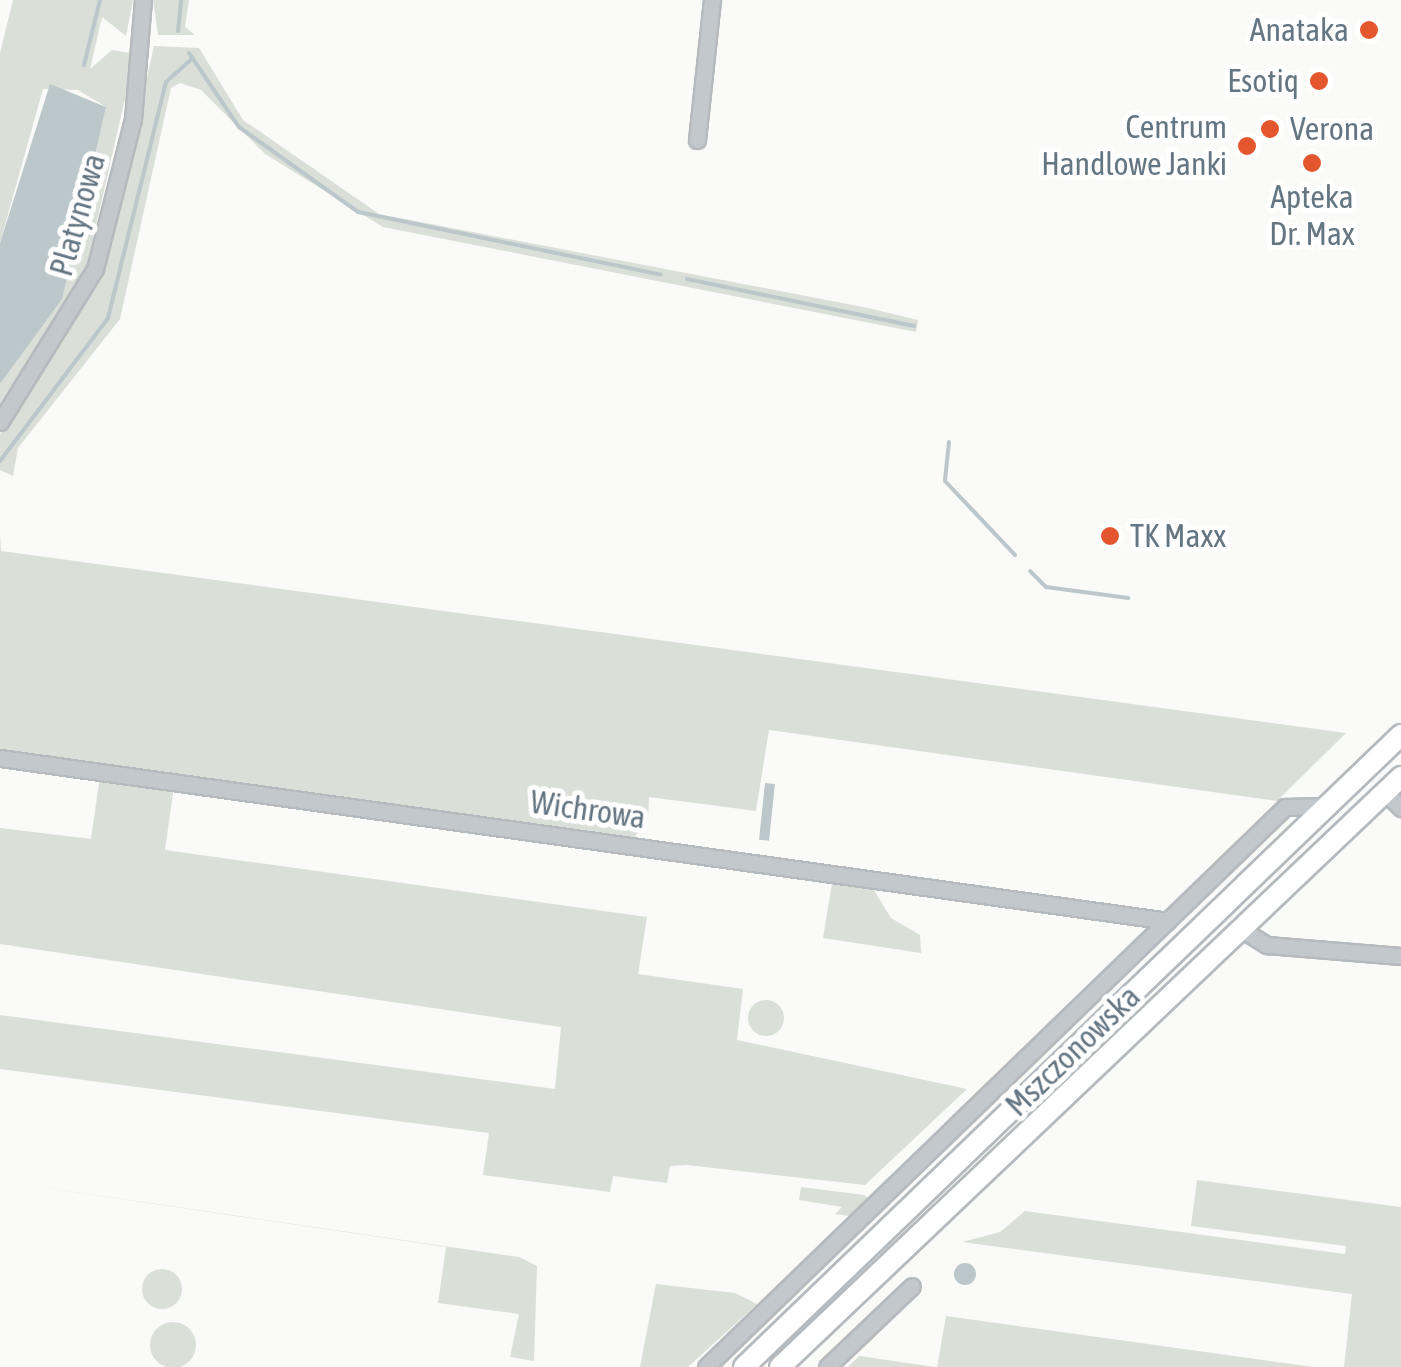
<!DOCTYPE html>
<style>
body{margin:0}
#map{position:relative;width:1401px;height:1367px;overflow:hidden;background:#fafaf8;font-family:"Asap Condensed",sans-serif}
div>[style]{position:absolute}
.green>*{inset:0;background:#dadfd7}
.round{border-radius:50%}
.water>*{inset:0;background:#bbc7cb;transform-origin:0 0}
.stream>*{height:4px;margin:-2px;padding:0 2px;transform-origin:2px;border-radius:2px;background:#bbc7cb}
.roads{filter:drop-shadow(2px 0 #b5babe) drop-shadow(-2px 0 #b5babe) drop-shadow(0 2px #b5babe) drop-shadow(0 -2px #b5babe)}
.minor>*{height:15px;margin:-7.5px;padding:0 7.5px;transform-origin:7.5px;border-radius:7.5px;background:#c3c8cc}
.major>*{height:20px;margin:-10px;padding:0 10px;transform-origin:10px;border-radius:10px;background:#fff}
.dots>*{width:28px;height:28px;translate:-50% -50%;box-sizing:border-box;border:5px solid #fff;border-radius:50%}
span{translate:-50% -50%;white-space:nowrap;text-align:center;line-height:1.15;-webkit-text-stroke:10px #fff;paint-order:stroke}
.poi-label{font-size:32px;color:#657683}
.right{translate:-100% -50%;text-align:right}
.left{translate:0 -50%;text-align:left}
.street-label{font-size:32px;color:#657683}
</style>
<div id="map">
<div class="green">
<i style="clip-path:polygon(13px 0,133px 0,126px 36px,102px 17px,90px 69px,112px 50px,130px 53px,133px 64px,85px 273px,0 403px,0 384px,61px 299px,106px 107px,78px 90px,43px 89px,0 243px,0 53px)"></i>
<i style="clip-path:polygon(153px 0,189px 0,185px 27px,195px 35px,158px 35px)"></i>
<i style="clip-path:polygon(154px 46px,199px 48px,243px 120px,379px 214px,868px 308px,918px 320px,916px 332px,383px 227px,265px 154px,201px 90px,180px 83px,171px 88px,120px 319px,18px 448px,13px 476px,0 470px,0 435px,102px 278px)"></i>
<i style="clip-path:polygon(0 533px,1px 551px,1346px 733px,1277px 801px,769px 730px,756px 811px,649px 797px,648px 820px,632px 840px,0 753px)"></i>
<i style="clip-path:polygon(100px 776px,174px 786px,165px 850px,647px 917px,638px 974px,743px 989px,737px 1040px,967px 1089px,865px 1185px,687px 1165px,670px 1166px,667px 1183px,613px 1176px,610px 1192px,483px 1175px,489px 1133px,0 1069px,0 1015px,555px 1089px,561px 1027px,0 944px,0 828px,91px 839px)"></i>
<i style="clip-path:polygon(833px 877px,869px 882px,891px 918px,920px 935px,921px 953px,823px 938px)"></i>
<i class="round" style="left:748px;top:1000px;width:36px;height:36px"></i>
<i style="clip-path:polygon(1197px 1180px,1401px 1207px,1401px 1367px,1344px 1367px,1352px 1294px,962px 1242px,1000px 1232px,1025px 1211px,1345px 1254px,1346px 1246px,1191px 1226px)"></i>
<i style="clip-path:polygon(0 1181px,519px 1257px,537px 1266px,534px 1361px,510px 1357px,519px 1314px,438px 1303px,446px 1247px)"></i>
<i style="clip-path:polygon(801px 1187px,864px 1195px,868px 1198px,850px 1216px,835px 1214px,842px 1207px,799px 1200px)"></i>
<i class="round" style="left:142px;top:1269px;width:40px;height:40px"></i>
<i style="clip-path:polygon(656px 1284px,735px 1293px,757px 1304px,688px 1367px,640px 1367px)"></i>
<i style="clip-path:polygon(946px 1316px,953px 1317px,1313px 1367px,937px 1367px)"></i>
<i class="round" style="left:150px;top:1322px;width:46px;height:46px"></i>
<i style="clip-path:polygon(859px 1356px,860px 1356px,935px 1367px,848px 1367px)"></i>
</div>
<div class="water">
<i style="clip-path:polygon(50px 84px,106px 107px,62px 299px,0 384px,0 243px)"></i>
<i style="left:765px;top:783px;width:10px;height:57px;rotate:6deg"></i>
<i class="round" style="left:954px;top:1263px;width:22px;height:22px"></i>
</div>
<div class="stream">
<i style="left:178px;top:31px;width:31px;rotate:-84deg"></i>
<i style="left:189px;top:53px;width:89px;rotate:56deg"></i>
<i style="left:239px;top:127px;width:146px;rotate:35.5deg"></i>
<i style="left:358px;top:212px;width:309px;rotate:11.7deg"></i>
<i style="left:84px;top:65px;width:67px;rotate:-76.2deg"></i>
<i style="left:687px;top:279px;width:232px;rotate:11.7deg"></i>
<i style="left:949px;top:442px;width:39px;rotate:96deg"></i>
<i style="left:945px;top:481px;width:102px;rotate:46.6deg"></i>
<i style="left:0;top:461px;width:179px;rotate:-52.9deg"></i>
<i style="left:108px;top:318px;width:243px;rotate:-76.2deg"></i>
<i style="left:166px;top:82px;width:36px;rotate:-42deg"></i>
<i style="left:1030px;top:571px;width:23px;rotate:45deg"></i>
<i style="left:1046px;top:587px;width:83px;rotate:7.6deg"></i>
</div>
<div class="roads">
<div class="minor">
<i style="left:697px;top:140px;width:141px;rotate:-83.9deg"></i>
<i style="left:0;top:422px;width:180px;rotate:-58.2deg"></i>
<i style="left:95px;top:269px;width:155px;rotate:-75.8deg"></i>
<i style="left:133px;top:119px;width:119px;rotate:-85.2deg"></i>
<i style="left:0;top:758px;width:1179px;rotate:7.94deg"></i>
<i style="left:1385px;top:792px;width:23px;rotate:45deg"></i>
<i style="left:1241px;top:929px;width:31px;rotate:32deg"></i>
<i style="left:1267px;top:945px;width:134px;rotate:4.7deg"></i>
<i style="left:706px;top:1367px;width:806px;rotate:-44.04deg"></i>
<i style="left:1285px;top:807px;width:42px;rotate:-1.4deg"></i>
<i style="left:827px;top:1367px;width:117px;rotate:-43.6deg"></i>
</div>
<div class="major">
<i style="left:744px;top:1367px;width:912px;rotate:-43.89deg"></i>
<i style="left:780px;top:1367px;width:857px;rotate:-43.53deg"></i>
</div>
</div>
<div class="dots">
<i style="left:1369px;top:30px;background:#e4572e"></i>
<i style="left:1319px;top:81px;background:#e4572e"></i>
<i style="left:1270px;top:129px;background:#e4572e"></i>
<i style="left:1247px;top:146px;background:#e4572e"></i>
<i style="left:1312px;top:163px;background:#e4572e"></i>
<i style="left:1110px;top:536px;background:#e4572e"></i>
</div>
<div class="poi-label">
<span class="right" style="left:1349px;top:30px">Anataka</span>
<span class="right" style="left:1299px;top:81px">Esotiq</span>
<span class="right" style="left:1227px;top:146px">Centrum<br>Handlowe Janki</span>
<span class="left" style="left:1290px;top:129px">Verona</span>
<span style="left:1312px;top:216px">Apteka<br>Dr. Max</span>
<span class="left" style="left:1130px;top:536px">TK Maxx</span>
</div>
<div class="street-label">
<span style="left:78px;top:215px;rotate:-74deg">Platynowa</span>
<span style="left:588px;top:810px;rotate:8deg">Wichrowa</span>
<span style="left:1073px;top:1051px;rotate:-44deg">Mszczonowska</span>
</div>
</div>
